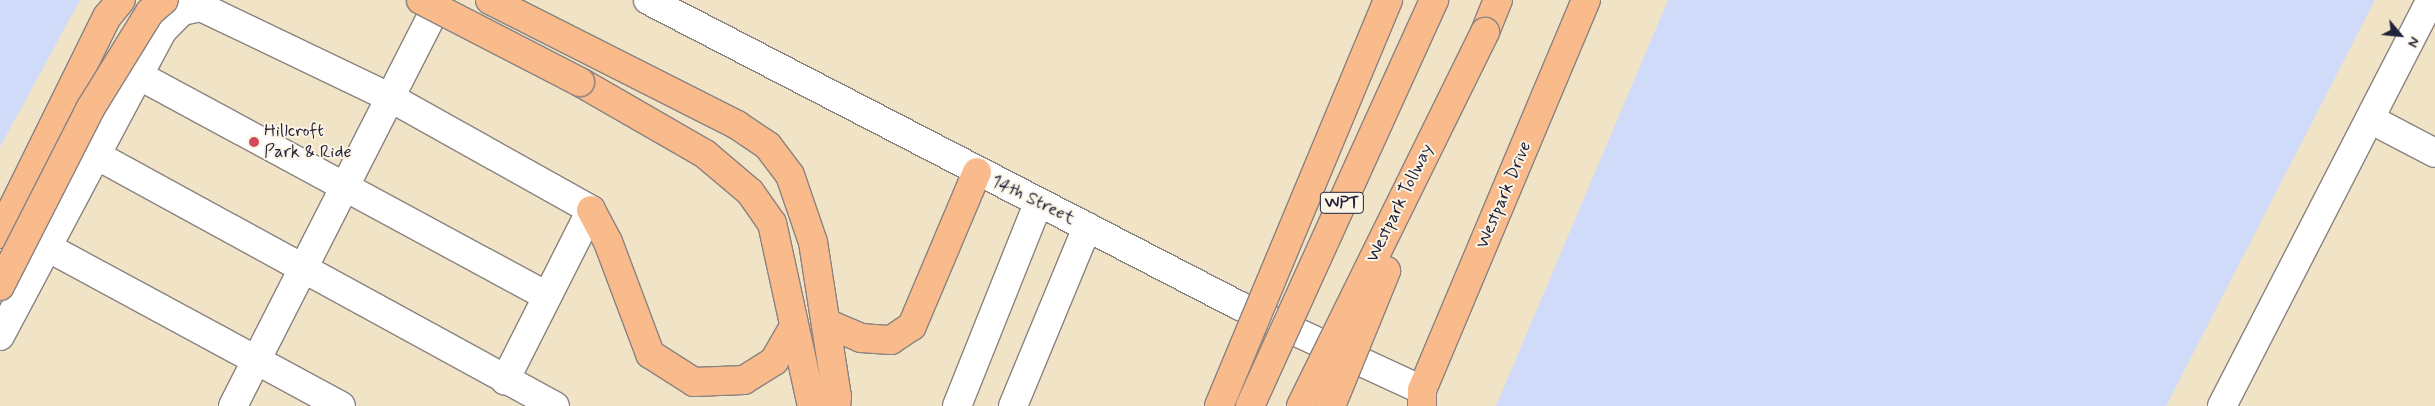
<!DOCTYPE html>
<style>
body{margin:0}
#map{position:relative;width:2435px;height:406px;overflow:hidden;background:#f1e3c5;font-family:Mynerve,sans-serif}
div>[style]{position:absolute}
.built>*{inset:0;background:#d0daf9}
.roads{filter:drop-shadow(1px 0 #8a8280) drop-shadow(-1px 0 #8a8280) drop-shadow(0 1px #8a8280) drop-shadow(0 -1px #8a8280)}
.minor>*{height:28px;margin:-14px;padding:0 14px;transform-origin:14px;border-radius:14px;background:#fff}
.major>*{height:28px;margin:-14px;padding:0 14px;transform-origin:14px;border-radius:14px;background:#fabb8c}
.highway>*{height:28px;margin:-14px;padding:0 14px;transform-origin:14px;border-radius:14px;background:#fabb8c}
.bridges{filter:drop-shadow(1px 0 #8a8280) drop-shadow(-1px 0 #8a8280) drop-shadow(0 1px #8a8280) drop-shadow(0 -1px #8a8280)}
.highway-bridge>*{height:28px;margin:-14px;padding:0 14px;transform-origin:14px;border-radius:14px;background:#fabb8c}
.dots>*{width:14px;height:14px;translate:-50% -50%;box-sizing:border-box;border:2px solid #fcf5e5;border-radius:50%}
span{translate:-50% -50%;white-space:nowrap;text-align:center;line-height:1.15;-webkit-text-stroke:4px #fcf5e5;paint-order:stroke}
.shield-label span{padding:1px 4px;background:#fcf5e5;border:1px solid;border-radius:4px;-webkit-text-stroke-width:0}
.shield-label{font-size:16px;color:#22223b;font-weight:700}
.poi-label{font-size:18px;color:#22223b}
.left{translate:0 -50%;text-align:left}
.street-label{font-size:18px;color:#22223b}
.north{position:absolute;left:2375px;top:10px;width:50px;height:50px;-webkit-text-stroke:4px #fcf5e5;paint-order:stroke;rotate:118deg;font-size:14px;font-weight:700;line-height:20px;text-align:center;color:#22223b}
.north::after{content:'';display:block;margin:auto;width:18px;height:22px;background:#22223b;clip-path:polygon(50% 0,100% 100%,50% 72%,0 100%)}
</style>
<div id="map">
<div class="built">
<i style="clip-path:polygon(0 0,80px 0,0 147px)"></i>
<i style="clip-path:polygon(1668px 0,2375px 0,2166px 406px,1496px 406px)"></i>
</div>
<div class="roads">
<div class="minor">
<i style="left:648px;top:0;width:664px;rotate:27.34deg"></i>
<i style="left:1238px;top:305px;width:203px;rotate:24.8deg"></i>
<i style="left:138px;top:75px;width:464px;rotate:28.4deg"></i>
<i style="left:2370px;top:119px;width:73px;rotate:27.6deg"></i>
<i style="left:96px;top:155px;width:523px;rotate:28.67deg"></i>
<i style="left:47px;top:247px;width:334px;rotate:28.4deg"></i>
<i style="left:0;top:336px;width:345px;rotate:-62deg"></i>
<i style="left:162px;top:31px;width:28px;rotate:-45deg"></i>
<i style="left:182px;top:11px;width:19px;rotate:-12deg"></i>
<i style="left:201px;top:7px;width:211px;rotate:25.6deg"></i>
<i style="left:391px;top:98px;width:229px;rotate:29.2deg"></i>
<i style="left:591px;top:210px;width:191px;rotate:116.8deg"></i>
<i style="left:233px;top:406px;width:456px;rotate:-63deg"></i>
<i style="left:957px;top:406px;width:219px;rotate:-68.2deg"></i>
<i style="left:1013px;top:406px;width:194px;rotate:-67.5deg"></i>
<i style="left:2222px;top:406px;width:457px;rotate:-62.8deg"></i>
</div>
<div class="major">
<i style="left:1422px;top:406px;width:16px;rotate:-90deg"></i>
<i style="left:1422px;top:390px;width:423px;rotate:-67.2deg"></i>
</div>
<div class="highway">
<i style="left:490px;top:0;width:277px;rotate:26.8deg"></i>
<i style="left:737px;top:125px;width:37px;rotate:34deg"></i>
<i style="left:768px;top:146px;width:36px;rotate:53deg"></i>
<i style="left:790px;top:175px;width:71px;rotate:71.1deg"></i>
<i style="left:813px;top:242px;width:157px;rotate:81.2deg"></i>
<i style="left:837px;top:397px;width:9px;rotate:96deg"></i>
<i style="left:1485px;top:32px;width:35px;rotate:-68deg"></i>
<i style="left:580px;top:82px;width:144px;rotate:29.9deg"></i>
<i style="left:705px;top:154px;width:59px;rotate:40.2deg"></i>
<i style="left:750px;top:192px;width:38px;rotate:55deg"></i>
<i style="left:772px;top:223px;width:187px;rotate:77.7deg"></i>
<i style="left:591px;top:210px;width:36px;rotate:62deg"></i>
<i style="left:608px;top:242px;width:120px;rotate:69.4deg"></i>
<i style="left:650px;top:354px;width:52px;rotate:32.5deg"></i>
<i style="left:694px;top:382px;width:50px;rotate:-2.3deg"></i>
<i style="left:744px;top:380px;width:36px;rotate:-32deg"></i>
<i style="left:774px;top:361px;width:39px;rotate:-60deg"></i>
<i style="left:0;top:234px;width:242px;rotate:-63.8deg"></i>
<i style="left:107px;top:17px;width:22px;rotate:-51deg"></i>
<i style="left:826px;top:323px;width:38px;rotate:23deg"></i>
<i style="left:861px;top:338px;width:30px;rotate:4deg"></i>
<i style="left:891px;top:340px;width:25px;rotate:-34deg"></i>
<i style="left:912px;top:326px;width:167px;rotate:-67.1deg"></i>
</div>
</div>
<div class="bridges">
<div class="highway-bridge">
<i style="left:421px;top:0;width:179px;rotate:27.3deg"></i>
<i style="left:0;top:286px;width:199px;rotate:-63deg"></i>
<i style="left:90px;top:109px;width:114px;rotate:-58.3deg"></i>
<i style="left:150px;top:12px;width:18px;rotate:-41deg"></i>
<i style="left:1219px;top:406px;width:440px;rotate:-67.4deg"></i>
<i style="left:1250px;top:406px;width:446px;rotate:-65.6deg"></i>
<i style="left:1301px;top:406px;width:417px;rotate:-63.8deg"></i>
<i style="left:1331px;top:406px;width:146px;rotate:-67.8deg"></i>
</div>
</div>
<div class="dots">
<i style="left:254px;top:142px;background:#d1495b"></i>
</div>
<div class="shield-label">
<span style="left:1342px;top:203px">WPT</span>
</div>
<div class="poi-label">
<span class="left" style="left:264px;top:142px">Hillcroft<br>Park &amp; Ride</span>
</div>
<div class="street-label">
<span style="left:1504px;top:195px;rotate:-67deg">Westpark Drive</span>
<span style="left:1033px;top:200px;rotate:26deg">14th Street</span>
<span style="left:1400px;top:203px;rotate:-64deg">Westpark Tollway</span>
</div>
<div class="north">N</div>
</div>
